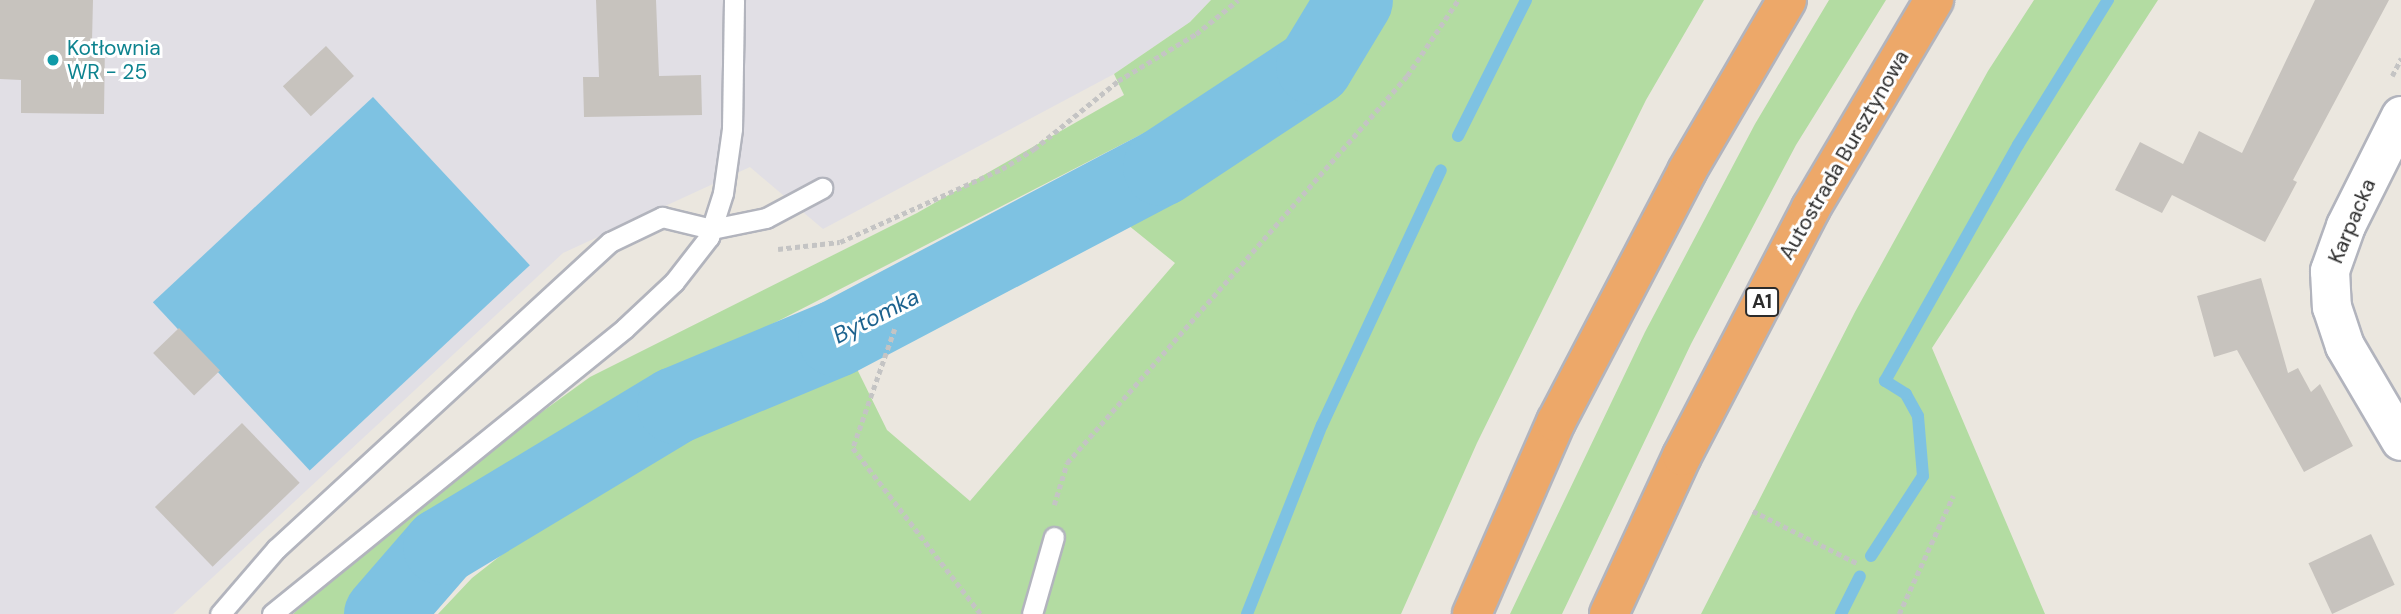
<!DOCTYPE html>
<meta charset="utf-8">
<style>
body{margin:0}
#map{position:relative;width:2401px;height:614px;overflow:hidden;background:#ebe7df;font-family:"DM Sans",sans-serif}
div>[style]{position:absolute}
.industrial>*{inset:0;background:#e1dfe5}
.green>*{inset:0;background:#b3dca2}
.water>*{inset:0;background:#7ec2e2;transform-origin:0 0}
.stream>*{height:12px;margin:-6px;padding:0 6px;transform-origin:6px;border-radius:6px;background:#7ec2e2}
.river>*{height:77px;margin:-38.5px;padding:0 38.5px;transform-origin:38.5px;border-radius:38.5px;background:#7ec2e2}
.building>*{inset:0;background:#c7c3be;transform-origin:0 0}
.path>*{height:4.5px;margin-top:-2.25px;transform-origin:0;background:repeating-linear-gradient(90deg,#c4c4c4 0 5px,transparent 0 8.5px)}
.roads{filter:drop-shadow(2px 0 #b2b4bd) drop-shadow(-2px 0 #b2b4bd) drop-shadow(0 2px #b2b4bd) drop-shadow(0 -2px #b2b4bd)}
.service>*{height:19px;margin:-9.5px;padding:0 9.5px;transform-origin:9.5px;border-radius:9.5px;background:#fff}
.minor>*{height:38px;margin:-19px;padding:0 19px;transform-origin:19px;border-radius:19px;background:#fff}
.motorway>*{height:38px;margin:-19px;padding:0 19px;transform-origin:19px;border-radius:19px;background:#eda869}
.dots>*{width:19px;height:19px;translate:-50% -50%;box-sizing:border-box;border:4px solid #fff;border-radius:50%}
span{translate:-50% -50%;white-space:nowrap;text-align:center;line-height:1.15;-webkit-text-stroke:6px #fff;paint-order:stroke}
.shield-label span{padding:2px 5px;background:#fff;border:2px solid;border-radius:5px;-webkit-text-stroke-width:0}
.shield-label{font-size:19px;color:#2b2b2b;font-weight:700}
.culture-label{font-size:21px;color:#0d838f}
.left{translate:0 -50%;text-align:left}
.street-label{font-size:21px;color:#2b2b2b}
.water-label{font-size:23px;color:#1c628e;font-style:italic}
</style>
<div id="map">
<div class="industrial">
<i style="clip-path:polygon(0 0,1211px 0,1190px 22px,1114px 74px,823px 229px,750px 167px,563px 253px,173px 614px,0 614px)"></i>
</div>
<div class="green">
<i style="clip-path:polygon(1211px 0,1704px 0,1646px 100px,1477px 443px,1401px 614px,438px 614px,472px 578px,592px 484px,790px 392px,940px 298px,953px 309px,857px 369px,887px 430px,970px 501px,1175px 263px,1112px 212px,1179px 186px,1161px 167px,1144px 133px,638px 393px,432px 529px,356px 614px,293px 614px,426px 496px,590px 377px,917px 213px,1124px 95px,1114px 74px,1190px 22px)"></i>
<i style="clip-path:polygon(1829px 0,1886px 0,1796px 145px,1691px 344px,1562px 614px,1510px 614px,1645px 332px,1755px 124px)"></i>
<i style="clip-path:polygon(2034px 0,2158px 0,1932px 348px,2045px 614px,1701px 614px,1855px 312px,1988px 71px)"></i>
</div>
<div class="water">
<i style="left:373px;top:97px;width:230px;height:301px;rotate:47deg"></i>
</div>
<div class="stream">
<i style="left:1458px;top:136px;width:152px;rotate:-63.4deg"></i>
<i style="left:1871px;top:556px;width:95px;rotate:-57deg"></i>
<i style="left:1923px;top:476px;width:60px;rotate:-94.8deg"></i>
<i style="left:1918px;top:416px;width:25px;rotate:-119deg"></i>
<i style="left:1906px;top:394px;width:25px;rotate:-148deg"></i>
<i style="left:1885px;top:381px;width:271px;rotate:-60.6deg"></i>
<i style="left:2018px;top:145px;width:171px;rotate:-58.2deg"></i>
<i style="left:1247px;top:614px;width:203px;rotate:-68.4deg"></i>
<i style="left:1322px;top:425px;width:281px;rotate:-65deg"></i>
<i style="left:1841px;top:614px;width:42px;rotate:-63.4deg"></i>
</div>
<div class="river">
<i style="left:382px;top:614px;width:90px;rotate:-49.1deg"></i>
<i style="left:441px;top:546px;width:273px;rotate:-31.1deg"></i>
<i style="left:675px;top:405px;width:174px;rotate:-22.6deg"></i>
<i style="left:836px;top:338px;width:367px;rotate:-27.8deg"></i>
<i style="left:1161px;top:167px;width:183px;rotate:-33.4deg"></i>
<i style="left:1314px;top:66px;width:77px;rotate:-58.8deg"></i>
</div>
<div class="building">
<i style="clip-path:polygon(0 0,93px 0,92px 41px,105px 42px,104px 114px,21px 113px,21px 80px,0 79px)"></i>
<i style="clip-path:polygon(596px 0,656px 0,659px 76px,701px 75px,702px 115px,584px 117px,583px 77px,599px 77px)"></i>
<i style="clip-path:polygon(2315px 0,2389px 0,2293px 180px,2297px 182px,2265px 242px,2172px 195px,2162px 213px,2115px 190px,2140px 142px,2183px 164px,2199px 131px,2242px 153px)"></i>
<i style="left:326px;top:46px;width:41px;height:59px;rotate:47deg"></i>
<i style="clip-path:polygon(2261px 278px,2288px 373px,2298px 368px,2311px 392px,2320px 384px,2353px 446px,2304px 472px,2237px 350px,2214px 357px,2197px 296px)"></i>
<i style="left:179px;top:328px;width:59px;height:36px;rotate:46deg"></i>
<i style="left:242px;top:423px;width:83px;height:121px;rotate:46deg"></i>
<i style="left:2371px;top:534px;width:56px;height:69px;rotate:65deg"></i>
</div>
<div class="path">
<i style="left:2392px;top:76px;width:20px;rotate:-63deg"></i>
<i style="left:778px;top:249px;width:62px;rotate:-6.4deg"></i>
<i style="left:840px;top:242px;width:178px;rotate:-24.3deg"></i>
<i style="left:1002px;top:169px;width:38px;rotate:-32deg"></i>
<i style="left:1034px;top:149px;width:108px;rotate:-39deg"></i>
<i style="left:1118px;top:81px;width:91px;rotate:-31.1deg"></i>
<i style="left:1196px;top:34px;width:54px;rotate:-39deg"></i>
<i style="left:895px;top:329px;width:126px;rotate:109.4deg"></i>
<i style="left:853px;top:448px;width:210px;rotate:52.4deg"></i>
<i style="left:1054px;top:505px;width:44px;rotate:-72.8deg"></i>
<i style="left:1067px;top:463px;width:515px;rotate:-48.7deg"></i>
<i style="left:1407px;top:76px;width:92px;rotate:-56.1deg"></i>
<i style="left:1753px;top:511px;width:116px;rotate:26.6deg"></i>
<i style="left:1899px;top:614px;width:130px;rotate:-65.4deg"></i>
</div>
<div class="roads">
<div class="service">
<i style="left:220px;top:614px;width:86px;rotate:-49.3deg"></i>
<i style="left:276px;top:549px;width:454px;rotate:-42.6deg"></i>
<i style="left:610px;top:242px;width:58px;rotate:-25.7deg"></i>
<i style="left:662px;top:217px;width:51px;rotate:13.5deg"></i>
<i style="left:712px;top:229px;width:55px;rotate:-11.5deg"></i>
<i style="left:766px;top:218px;width:64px;rotate:-28.2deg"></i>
<i style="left:272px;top:614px;width:454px;rotate:-39deg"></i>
<i style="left:625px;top:328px;width:67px;rotate:-43.2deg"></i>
<i style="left:674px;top:282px;width:57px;rotate:-52.1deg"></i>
<i style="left:709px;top:237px;width:46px;rotate:-72.3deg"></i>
<i style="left:723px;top:193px;width:65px;rotate:-82deg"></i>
<i style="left:732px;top:129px;width:129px;rotate:-89.1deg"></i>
<i style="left:1032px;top:614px;width:80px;rotate:-74.1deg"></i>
</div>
<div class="minor">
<i style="left:2401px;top:116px;width:123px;rotate:116.6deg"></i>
<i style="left:2346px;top:226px;width:48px;rotate:109.6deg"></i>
<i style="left:2330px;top:271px;width:36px;rotate:87deg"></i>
<i style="left:2332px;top:307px;width:41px;rotate:71.6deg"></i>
<i style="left:2345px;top:346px;width:110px;rotate:59.5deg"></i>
</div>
<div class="motorway">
<i style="left:1472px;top:614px;width:210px;rotate:-66.4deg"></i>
<i style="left:1556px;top:422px;width:283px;rotate:-62.4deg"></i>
<i style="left:1687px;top:171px;width:198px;rotate:-59.7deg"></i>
<i style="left:1609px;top:614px;width:174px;rotate:-65.2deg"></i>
<i style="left:1682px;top:456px;width:280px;rotate:-62.5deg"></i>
<i style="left:1811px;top:208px;width:242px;rotate:-59.4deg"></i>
</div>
</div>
<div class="dots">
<i style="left:53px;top:60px;background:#0f9aa8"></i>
</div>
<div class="shield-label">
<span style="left:1762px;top:302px">A1</span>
</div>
<div class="culture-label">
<span class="left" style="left:67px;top:60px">Kotłownia<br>WR - 25</span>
</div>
<div class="street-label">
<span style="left:1844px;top:155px;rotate:-60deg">Autostrada Bursztynowa</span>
<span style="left:2352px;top:221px;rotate:-67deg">Karpacka</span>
</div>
<div class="water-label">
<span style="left:876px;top:316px;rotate:-27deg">Bytomka</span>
</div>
</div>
